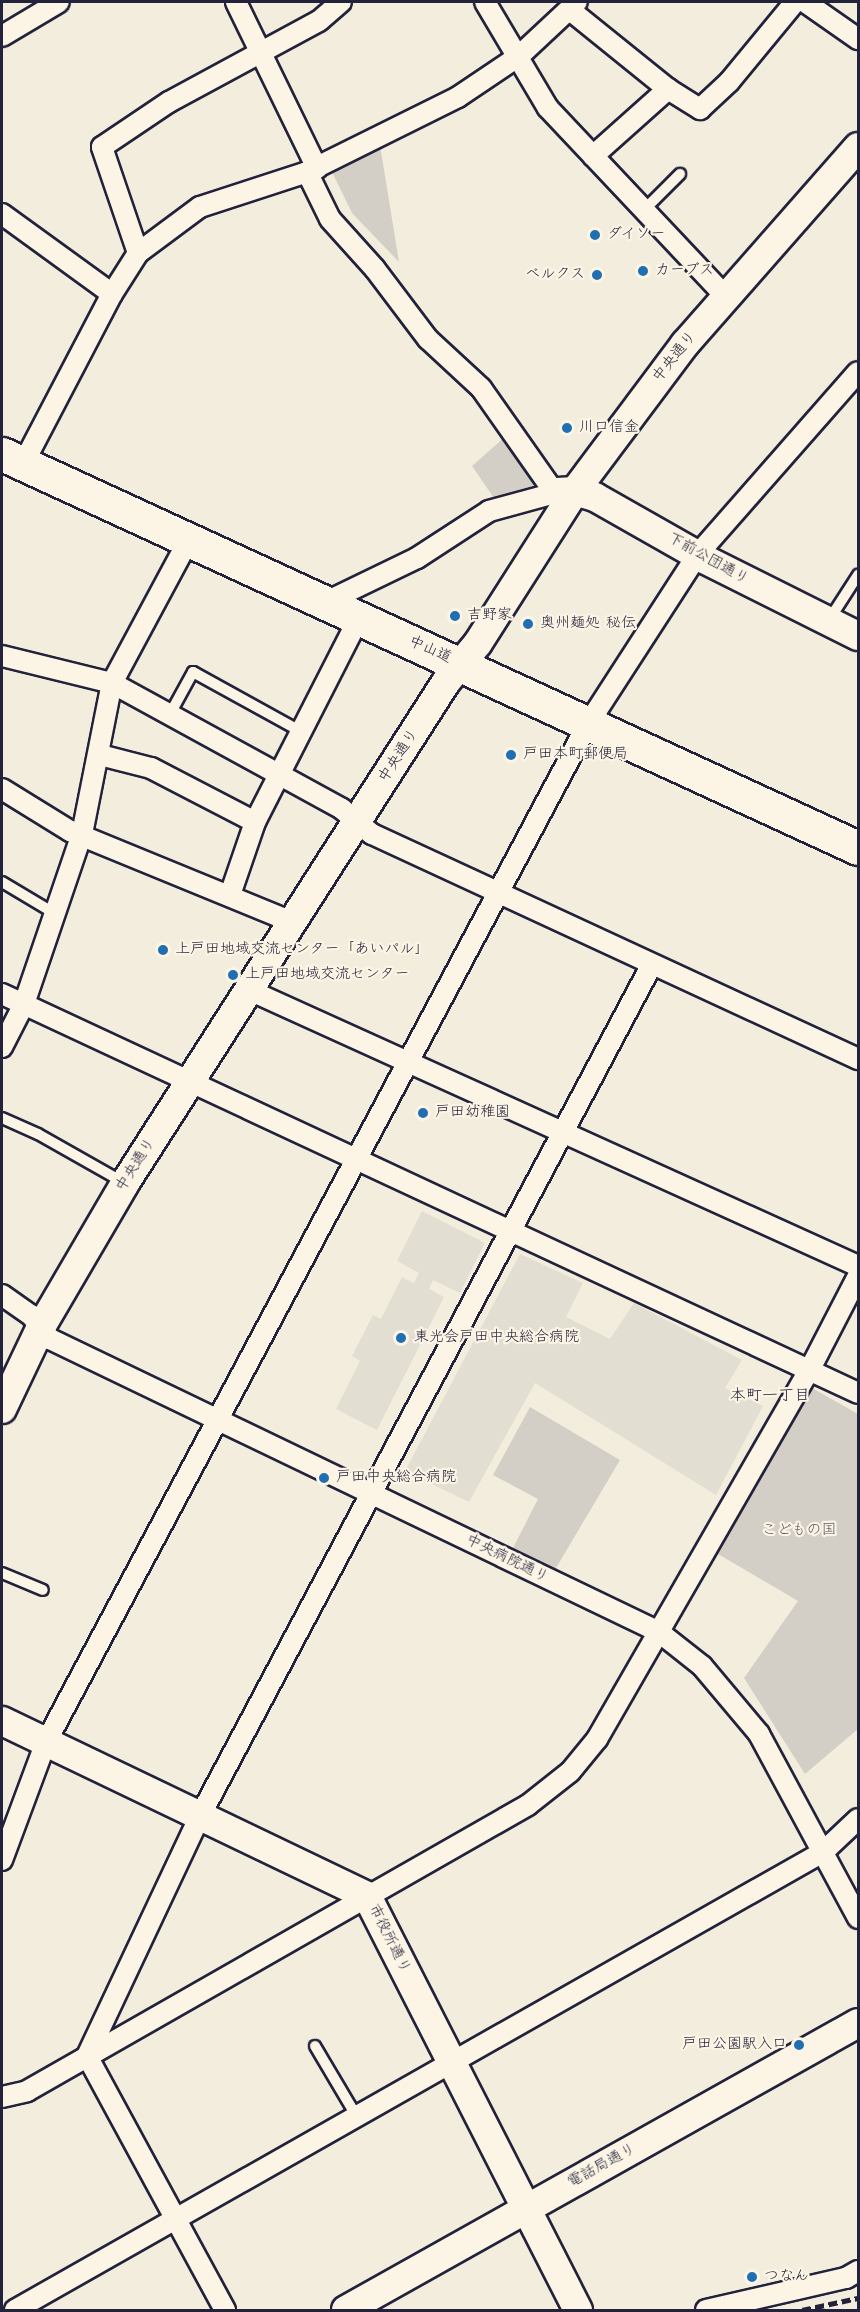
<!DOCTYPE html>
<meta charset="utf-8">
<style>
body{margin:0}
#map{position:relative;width:860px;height:2312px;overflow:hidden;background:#f3edde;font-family:Kalam,"Klee One",sans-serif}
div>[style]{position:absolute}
.built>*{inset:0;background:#e3ded2}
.green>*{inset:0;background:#d4cfc6}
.roads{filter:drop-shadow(2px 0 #22223b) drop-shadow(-2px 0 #22223b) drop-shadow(0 2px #22223b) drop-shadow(0 -2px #22223b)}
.lane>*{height:10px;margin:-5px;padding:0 5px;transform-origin:5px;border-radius:5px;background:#fcf5e5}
.street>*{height:20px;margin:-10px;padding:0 10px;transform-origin:10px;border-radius:10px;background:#fcf5e5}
.secondary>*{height:28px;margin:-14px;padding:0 14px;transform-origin:14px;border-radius:14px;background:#fcf5e5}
.highway>*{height:33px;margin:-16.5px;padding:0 16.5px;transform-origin:16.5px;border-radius:16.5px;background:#fcf5e5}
.rail>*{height:4.5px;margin-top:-2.25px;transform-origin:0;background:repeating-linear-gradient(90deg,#22223b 0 9px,transparent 0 13.5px)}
.dots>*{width:16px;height:16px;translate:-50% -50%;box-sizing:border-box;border:3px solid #fcf5e5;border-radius:50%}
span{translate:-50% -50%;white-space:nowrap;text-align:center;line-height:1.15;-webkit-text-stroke:4.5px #fcf5e5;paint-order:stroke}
.poi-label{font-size:15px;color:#22223b}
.left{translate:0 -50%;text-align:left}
.right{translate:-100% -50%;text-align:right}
.street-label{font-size:15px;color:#22223b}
.park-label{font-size:15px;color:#575665}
.neighbourhood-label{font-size:16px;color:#22223b}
.frame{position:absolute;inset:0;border:3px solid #22223b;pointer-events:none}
</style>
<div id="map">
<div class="built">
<i style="clip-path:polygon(422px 1211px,485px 1243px,460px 1293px,433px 1280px,429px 1289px,444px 1297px,377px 1430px,336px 1409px,360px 1361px,352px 1356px,373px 1315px,381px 1319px,402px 1277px,414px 1283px,419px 1273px,397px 1261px)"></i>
<i style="clip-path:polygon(520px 1254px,583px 1283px,566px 1317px,610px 1339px,634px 1303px,742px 1360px,725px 1388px,763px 1406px,716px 1495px,535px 1383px,469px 1502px,405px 1471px)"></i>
</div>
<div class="green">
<i style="clip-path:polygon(380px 145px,399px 262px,352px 213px,331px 170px)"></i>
<i style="clip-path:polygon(507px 435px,538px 476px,531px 489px,494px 498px,472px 466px)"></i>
<i style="clip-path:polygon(812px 1388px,858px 1414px,858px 1729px,805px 1774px,744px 1678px,798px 1601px,718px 1554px)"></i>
<i style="clip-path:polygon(530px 1407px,620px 1460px,556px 1568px,513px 1548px,538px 1499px,493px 1475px)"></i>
</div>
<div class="roads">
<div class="lane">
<i style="left:644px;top:210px;width:51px;rotate:-45deg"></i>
<i style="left:829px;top:620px;width:54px;rotate:-57.2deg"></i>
<i style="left:170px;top:714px;width:48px;rotate:-61.3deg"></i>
<i style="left:193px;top:672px;width:122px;rotate:28.9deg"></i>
<i style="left:2px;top:882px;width:61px;rotate:30.8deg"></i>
<i style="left:2px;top:1118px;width:39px;rotate:24deg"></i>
<i style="left:38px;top:1134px;width:98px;rotate:29.5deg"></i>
<i style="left:2px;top:1573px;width:44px;rotate:22.5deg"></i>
<i style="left:315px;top:2046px;width:82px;rotate:59.4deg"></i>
</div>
<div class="street">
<i style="left:236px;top:2px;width:185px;rotate:64deg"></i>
<i style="left:485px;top:2px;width:123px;rotate:59.3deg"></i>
<i style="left:548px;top:108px;width:258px;rotate:46.7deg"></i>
<i style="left:805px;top:2px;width:65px;rotate:34.9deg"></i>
<i style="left:570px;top:10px;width:126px;rotate:38.9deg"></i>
<i style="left:668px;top:89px;width:38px;rotate:32deg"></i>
<i style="left:700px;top:109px;width:40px;rotate:-43deg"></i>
<i style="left:729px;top:82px;width:104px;rotate:-50.5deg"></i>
<i style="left:2px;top:36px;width:66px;rotate:-30.8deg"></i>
<i style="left:593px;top:156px;width:101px;rotate:-41.8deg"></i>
<i style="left:307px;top:172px;width:52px;rotate:63.9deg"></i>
<i style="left:330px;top:219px;width:67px;rotate:48deg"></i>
<i style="left:375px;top:269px;width:88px;rotate:52.9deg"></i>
<i style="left:428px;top:339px;width:72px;rotate:42.8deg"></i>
<i style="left:481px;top:388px;width:139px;rotate:54.9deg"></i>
<i style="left:2px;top:214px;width:136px;rotate:36deg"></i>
<i style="left:138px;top:253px;width:112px;rotate:-108.8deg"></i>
<i style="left:102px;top:147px;width:81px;rotate:-33.9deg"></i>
<i style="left:169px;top:102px;width:170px;rotate:-28.4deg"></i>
<i style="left:319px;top:21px;width:29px;rotate:-41deg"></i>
<i style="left:23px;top:464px;width:192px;rotate:-62.4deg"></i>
<i style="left:112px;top:294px;width:49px;rotate:-57.6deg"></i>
<i style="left:138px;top:253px;width:77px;rotate:-36.6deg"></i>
<i style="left:200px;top:207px;width:113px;rotate:-18.1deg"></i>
<i style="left:307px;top:172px;width:169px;rotate:-26.4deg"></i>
<i style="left:458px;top:97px;width:73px;rotate:-33.9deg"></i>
<i style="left:519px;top:56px;width:79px;rotate:-43deg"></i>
<i style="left:326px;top:602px;width:101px;rotate:-25.8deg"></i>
<i style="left:417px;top:558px;width:86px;rotate:-33.1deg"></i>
<i style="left:489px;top:511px;width:68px;rotate:-15.3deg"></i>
<i style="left:2px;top:656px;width:113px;rotate:13.8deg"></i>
<i style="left:112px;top:683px;width:262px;rotate:28.7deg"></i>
<i style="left:342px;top:809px;width:39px;rotate:40deg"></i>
<i style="left:372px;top:834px;width:536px;rotate:24.84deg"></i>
<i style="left:100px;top:755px;width:53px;rotate:14.3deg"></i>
<i style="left:151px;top:768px;width:117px;rotate:27.4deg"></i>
<i style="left:2px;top:789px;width:80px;rotate:31.7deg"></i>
<i style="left:70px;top:831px;width:240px;rotate:22.3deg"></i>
<i style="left:230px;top:895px;width:77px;rotate:-71.1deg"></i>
<i style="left:255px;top:822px;width:229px;rotate:-63deg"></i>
<i style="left:249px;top:990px;width:669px;rotate:24.38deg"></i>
<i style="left:2px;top:994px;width:944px;rotate:24.99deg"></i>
<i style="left:2px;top:1047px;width:48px;rotate:-62.9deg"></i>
<i style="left:24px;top:1004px;width:180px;rotate:-71.2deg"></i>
<i style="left:82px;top:834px;width:154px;rotate:-78.8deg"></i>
<i style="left:112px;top:683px;width:159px;rotate:-61.8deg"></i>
<i style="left:2px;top:1295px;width:35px;rotate:35deg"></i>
<i style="left:31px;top:1315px;width:31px;rotate:52deg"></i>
<i style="left:50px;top:1339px;width:676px;rotate:25.69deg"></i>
<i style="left:659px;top:1632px;width:55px;rotate:38.3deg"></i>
<i style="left:702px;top:1666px;width:89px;rotate:50deg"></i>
<i style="left:759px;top:1734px;width:209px;rotate:61.7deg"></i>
<i style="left:2px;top:1860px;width:126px;rotate:-69.6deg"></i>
<i style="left:46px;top:1742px;width:1153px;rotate:-61.97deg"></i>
<i style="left:588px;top:724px;width:202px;rotate:-57.1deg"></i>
<i style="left:698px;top:554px;width:242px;rotate:-48.7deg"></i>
<i style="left:2px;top:2097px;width:26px;rotate:-13deg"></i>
<i style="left:27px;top:2091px;width:577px;rotate:-29.72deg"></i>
<i style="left:528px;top:1805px;width:53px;rotate:-38.2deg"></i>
<i style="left:570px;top:1772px;width:43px;rotate:-50.7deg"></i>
<i style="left:597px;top:1739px;width:427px;rotate:-60.1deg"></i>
<i style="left:810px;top:1369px;width:105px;rotate:-62.7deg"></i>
<i style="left:15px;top:2310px;width:929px;rotate:-29.55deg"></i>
<i style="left:823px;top:1852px;width:48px;rotate:-43.3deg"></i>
<i style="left:225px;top:2310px;width:289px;rotate:-118.5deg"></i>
<i style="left:87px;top:2056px;width:265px;rotate:-64.8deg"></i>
<i style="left:200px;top:1816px;width:964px;rotate:-62.05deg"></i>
<i style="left:706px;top:2310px;width:144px;rotate:-12.9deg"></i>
<i style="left:846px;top:2278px;width:14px;rotate:-30deg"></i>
</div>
<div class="secondary">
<i style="left:557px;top:492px;width:18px;rotate:-3deg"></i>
<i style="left:575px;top:491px;width:21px;rotate:17deg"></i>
<i style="left:595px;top:497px;width:125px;rotate:29.6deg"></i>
<i style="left:704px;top:559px;width:172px;rotate:26.6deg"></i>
<i style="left:2px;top:1409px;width:91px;rotate:-64.6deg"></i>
<i style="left:41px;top:1327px;width:167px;rotate:-59.7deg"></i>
<i style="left:125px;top:1183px;width:595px;rotate:-57.35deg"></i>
<i style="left:446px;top:682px;width:50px;rotate:-50.6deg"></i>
<i style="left:478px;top:643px;width:180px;rotate:-57.5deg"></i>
<i style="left:575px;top:491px;width:184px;rotate:-53.2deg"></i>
<i style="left:685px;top:344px;width:262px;rotate:-48.7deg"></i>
<i style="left:2px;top:1721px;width:405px;rotate:25.6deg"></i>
<i style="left:367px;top:1896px;width:465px;rotate:63deg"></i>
<i style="left:346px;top:2310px;width:587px;rotate:-29.27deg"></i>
</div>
<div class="highway">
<i style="left:2px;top:454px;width:942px;rotate:24.72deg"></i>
</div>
</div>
<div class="rail">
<i style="left:802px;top:2310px;width:57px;rotate:-12.1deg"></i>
</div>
<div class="dots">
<i style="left:595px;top:235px;background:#1f6fb2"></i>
<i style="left:643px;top:271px;background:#1f6fb2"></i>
<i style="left:597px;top:275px;background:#1f6fb2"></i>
<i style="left:567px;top:428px;background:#1f6fb2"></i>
<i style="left:455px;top:616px;background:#1f6fb2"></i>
<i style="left:528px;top:624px;background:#1f6fb2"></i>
<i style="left:511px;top:755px;background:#1f6fb2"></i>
<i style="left:163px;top:950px;background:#1f6fb2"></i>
<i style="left:233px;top:975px;background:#1f6fb2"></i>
<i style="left:423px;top:1113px;background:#1f6fb2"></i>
<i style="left:401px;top:1338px;background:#1f6fb2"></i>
<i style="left:324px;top:1478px;background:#1f6fb2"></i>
<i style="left:799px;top:2045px;background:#1f6fb2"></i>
<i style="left:752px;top:2277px;background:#1f6fb2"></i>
</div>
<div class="poi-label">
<span class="left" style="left:607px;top:235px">ダイソー</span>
<span class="left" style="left:655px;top:271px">カーブス</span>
<span class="right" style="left:585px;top:275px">ベルクス</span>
<span class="left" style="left:579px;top:428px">川口信金</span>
<span class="left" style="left:467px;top:616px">吉野家</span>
<span class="left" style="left:540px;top:624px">奥州麺処 秘伝</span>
<span class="left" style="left:523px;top:755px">戸田本町郵便局</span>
<span class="left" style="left:175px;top:950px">上戸田地域交流センター「あいパル」</span>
<span class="left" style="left:245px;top:975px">上戸田地域交流センター</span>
<span class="left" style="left:435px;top:1113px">戸田幼稚園</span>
<span class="left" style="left:414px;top:1338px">東光会戸田中央総合病院</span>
<span class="left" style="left:336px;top:1478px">戸田中央総合病院</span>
<span class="right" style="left:787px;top:2045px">戸田公園駅入口</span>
<span class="left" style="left:764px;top:2277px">つなん</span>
</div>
<div class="street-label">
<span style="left:675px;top:357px;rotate:-51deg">中央通り</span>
<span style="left:708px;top:559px;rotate:29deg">下前公団通り</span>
<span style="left:430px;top:650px;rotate:24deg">中山道</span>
<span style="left:399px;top:756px;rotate:-57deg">中央通り</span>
<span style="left:136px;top:1165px;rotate:-58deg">中央通り</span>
<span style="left:507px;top:1559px;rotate:26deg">中央病院通り</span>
<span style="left:389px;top:1939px;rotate:63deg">市役所通り</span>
<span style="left:602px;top:2166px;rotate:-29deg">電話局通り</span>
</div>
<div class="park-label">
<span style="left:799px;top:1531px">こどもの国</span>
</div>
<div class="neighbourhood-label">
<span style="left:770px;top:1396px">本町一丁目</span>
</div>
<div class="frame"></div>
</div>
